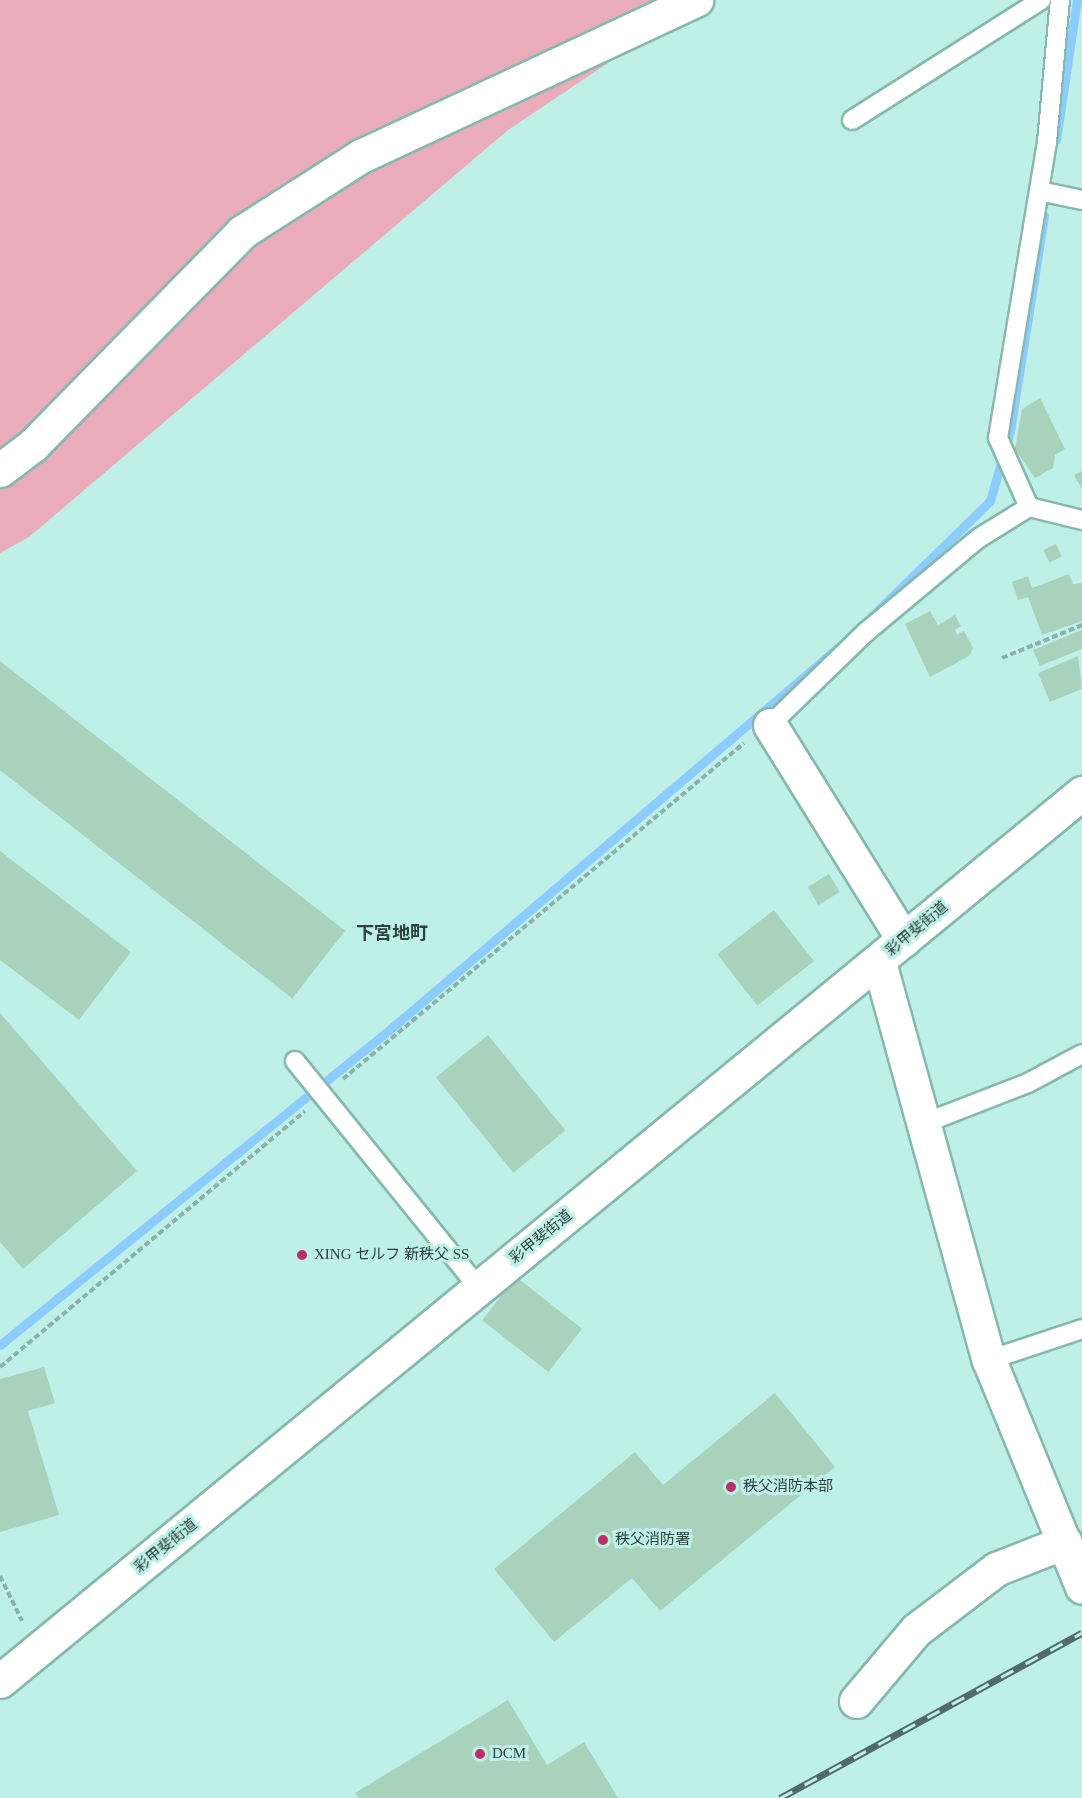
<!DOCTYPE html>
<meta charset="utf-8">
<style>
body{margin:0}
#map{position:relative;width:1082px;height:1798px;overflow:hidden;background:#bef0e7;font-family:"Times New Roman","Noto Sans JP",serif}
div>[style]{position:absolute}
.green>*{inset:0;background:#eaabba}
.stream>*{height:9px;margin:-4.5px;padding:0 4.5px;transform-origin:4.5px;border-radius:4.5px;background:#8cccfe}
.building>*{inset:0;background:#a9d2bd;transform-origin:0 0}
.path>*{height:4px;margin-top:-2px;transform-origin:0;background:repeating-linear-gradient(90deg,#8ab2ab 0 6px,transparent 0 9px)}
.roads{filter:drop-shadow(2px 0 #87b8af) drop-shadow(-2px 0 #87b8af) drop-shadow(0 2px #87b8af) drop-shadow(0 -2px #87b8af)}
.service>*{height:18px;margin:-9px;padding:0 9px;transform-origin:9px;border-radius:9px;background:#fff}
.minor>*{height:33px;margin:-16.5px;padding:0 16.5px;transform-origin:16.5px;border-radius:16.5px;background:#fff}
.trunk>*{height:33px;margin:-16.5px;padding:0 16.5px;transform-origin:16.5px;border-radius:16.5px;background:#fff}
.rail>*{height:7px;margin-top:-3.5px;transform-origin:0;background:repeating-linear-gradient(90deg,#bef0e7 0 14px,#516c68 0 28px);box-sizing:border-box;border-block:2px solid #516c68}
.dots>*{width:16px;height:16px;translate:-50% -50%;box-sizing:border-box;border:3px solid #bef0e7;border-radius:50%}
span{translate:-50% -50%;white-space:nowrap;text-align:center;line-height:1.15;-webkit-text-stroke:6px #bef0e7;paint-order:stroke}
.street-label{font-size:15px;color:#2d413e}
.poi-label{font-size:15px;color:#2d413e}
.left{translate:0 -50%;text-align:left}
.quarter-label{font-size:18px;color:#2d413e;font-weight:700}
</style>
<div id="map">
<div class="green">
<i style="clip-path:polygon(0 0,702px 0,508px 130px,29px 537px,0 553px)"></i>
</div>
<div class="stream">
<i style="left:1056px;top:140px;width:142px;rotate:-81.5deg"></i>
<i style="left:871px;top:617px;width:166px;rotate:-44.3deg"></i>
<i style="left:990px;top:501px;width:73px;rotate:-74.1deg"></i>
<i style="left:1010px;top:431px;width:218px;rotate:-81deg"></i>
<i style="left:0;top:1345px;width:507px;rotate:-39deg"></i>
<i style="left:394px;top:1026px;width:587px;rotate:-40.44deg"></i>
</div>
<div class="building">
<i style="clip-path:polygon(1040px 398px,1065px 449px,1055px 455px,1053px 468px,1035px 478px,1015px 449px,1022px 409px)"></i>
<i style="clip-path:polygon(1082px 471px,1082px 489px,1074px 475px)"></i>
<i style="left:1056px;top:544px;width:14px;height:14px;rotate:65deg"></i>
<i style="clip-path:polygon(1069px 574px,1073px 584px,1082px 583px,1082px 621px,1042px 635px,1028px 597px,1018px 600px,1012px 582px,1028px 576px,1032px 588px)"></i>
<i style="clip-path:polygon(930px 611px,938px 625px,955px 615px,961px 626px,955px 630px,957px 635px,964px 631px,973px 648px,969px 656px,930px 677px,905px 624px)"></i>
<i style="clip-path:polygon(1082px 630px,1082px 649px,1040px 666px,1033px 650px)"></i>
<i style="clip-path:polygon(1078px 656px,1082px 689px,1050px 702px,1038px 673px)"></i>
<i style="left:0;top:661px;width:438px;height:86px;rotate:38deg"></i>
<i style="clip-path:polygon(0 851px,131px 952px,79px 1020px,0 960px)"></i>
<i style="left:829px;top:874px;width:21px;height:25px;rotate:59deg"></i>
<i style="left:774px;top:910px;width:65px;height:72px;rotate:52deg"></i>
<i style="clip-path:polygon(0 1013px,137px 1171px,23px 1269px,0 1242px)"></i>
<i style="left:488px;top:1035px;width:123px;height:67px;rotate:51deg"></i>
<i style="left:516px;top:1277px;width:84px;height:55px;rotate:38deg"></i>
<i style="clip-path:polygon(44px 1367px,55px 1403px,28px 1411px,59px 1515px,0 1532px,0 1379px)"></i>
<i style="clip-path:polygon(775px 1393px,835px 1467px,660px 1611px,632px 1578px,554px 1642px,494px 1569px,635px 1452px,663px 1485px)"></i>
<i style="clip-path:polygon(508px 1700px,547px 1765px,584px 1742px,618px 1798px,359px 1798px,355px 1793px)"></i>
</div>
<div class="path">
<i style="left:1002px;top:658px;width:87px;rotate:-22.4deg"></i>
<i style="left:343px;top:1079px;width:523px;rotate:-39.96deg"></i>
<i style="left:0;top:1367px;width:398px;rotate:-40deg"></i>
<i style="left:0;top:1576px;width:50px;rotate:63.9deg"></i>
</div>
<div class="roads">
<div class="service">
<i style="left:852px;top:120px;width:224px;rotate:-32.4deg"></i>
<i style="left:1039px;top:191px;width:44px;rotate:11.8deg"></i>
<i style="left:1029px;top:507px;width:55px;rotate:13.8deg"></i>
<i style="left:770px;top:725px;width:134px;rotate:-44.1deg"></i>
<i style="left:866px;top:632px;width:147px;rotate:-39.8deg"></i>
<i style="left:979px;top:538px;width:59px;rotate:-31.8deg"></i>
<i style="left:1029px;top:507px;width:76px;rotate:-114.2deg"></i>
<i style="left:998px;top:438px;width:300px;rotate:-80.6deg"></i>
<i style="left:1047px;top:142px;width:143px;rotate:-84.8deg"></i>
<i style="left:295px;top:1061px;width:292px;rotate:51deg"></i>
<i style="left:925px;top:1123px;width:110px;rotate:-21.2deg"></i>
<i style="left:1028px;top:1083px;width:61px;rotate:-28.2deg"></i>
<i style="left:989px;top:1360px;width:98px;rotate:-18.4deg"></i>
</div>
<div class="minor">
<i style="left:0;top:470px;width:41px;rotate:-37.1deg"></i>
<i style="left:33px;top:445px;width:298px;rotate:-45.5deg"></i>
<i style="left:242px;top:232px;width:141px;rotate:-32.6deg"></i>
<i style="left:361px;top:156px;width:370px;rotate:-25deg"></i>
<i style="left:770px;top:725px;width:253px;rotate:58.1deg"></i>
<i style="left:879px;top:962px;width:413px;rotate:74.6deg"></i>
<i style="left:989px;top:1360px;width:245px;rotate:67.7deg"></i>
<i style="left:856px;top:1701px;width:93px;rotate:-49.8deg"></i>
<i style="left:916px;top:1630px;width:101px;rotate:-37.3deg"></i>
<i style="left:996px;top:1569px;width:74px;rotate:-21.4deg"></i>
</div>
<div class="trunk">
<i style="left:0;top:1681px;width:1400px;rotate:-39.38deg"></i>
</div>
</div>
<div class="rail">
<i style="left:780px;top:1798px;width:344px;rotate:-28.7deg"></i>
</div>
<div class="dots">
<i style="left:302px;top:1255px;background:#bb2f64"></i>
<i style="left:731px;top:1487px;background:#bb2f64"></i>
<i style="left:603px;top:1540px;background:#bb2f64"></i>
<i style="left:480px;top:1754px;background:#bb2f64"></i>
</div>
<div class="street-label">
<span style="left:917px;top:929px;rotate:-40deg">彩甲斐街道</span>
<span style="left:541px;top:1237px;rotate:-39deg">彩甲斐街道</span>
<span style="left:166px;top:1546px;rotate:-39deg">彩甲斐街道</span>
</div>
<div class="poi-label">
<span class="left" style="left:314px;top:1255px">XING セルフ 新秩父 SS</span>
<span class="left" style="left:743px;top:1487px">秩父消防本部</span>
<span class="left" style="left:615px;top:1540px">秩父消防署</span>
<span class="left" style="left:492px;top:1754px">DCM</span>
</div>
<div class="quarter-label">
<span style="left:392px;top:933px">下宮地町</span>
</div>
</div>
